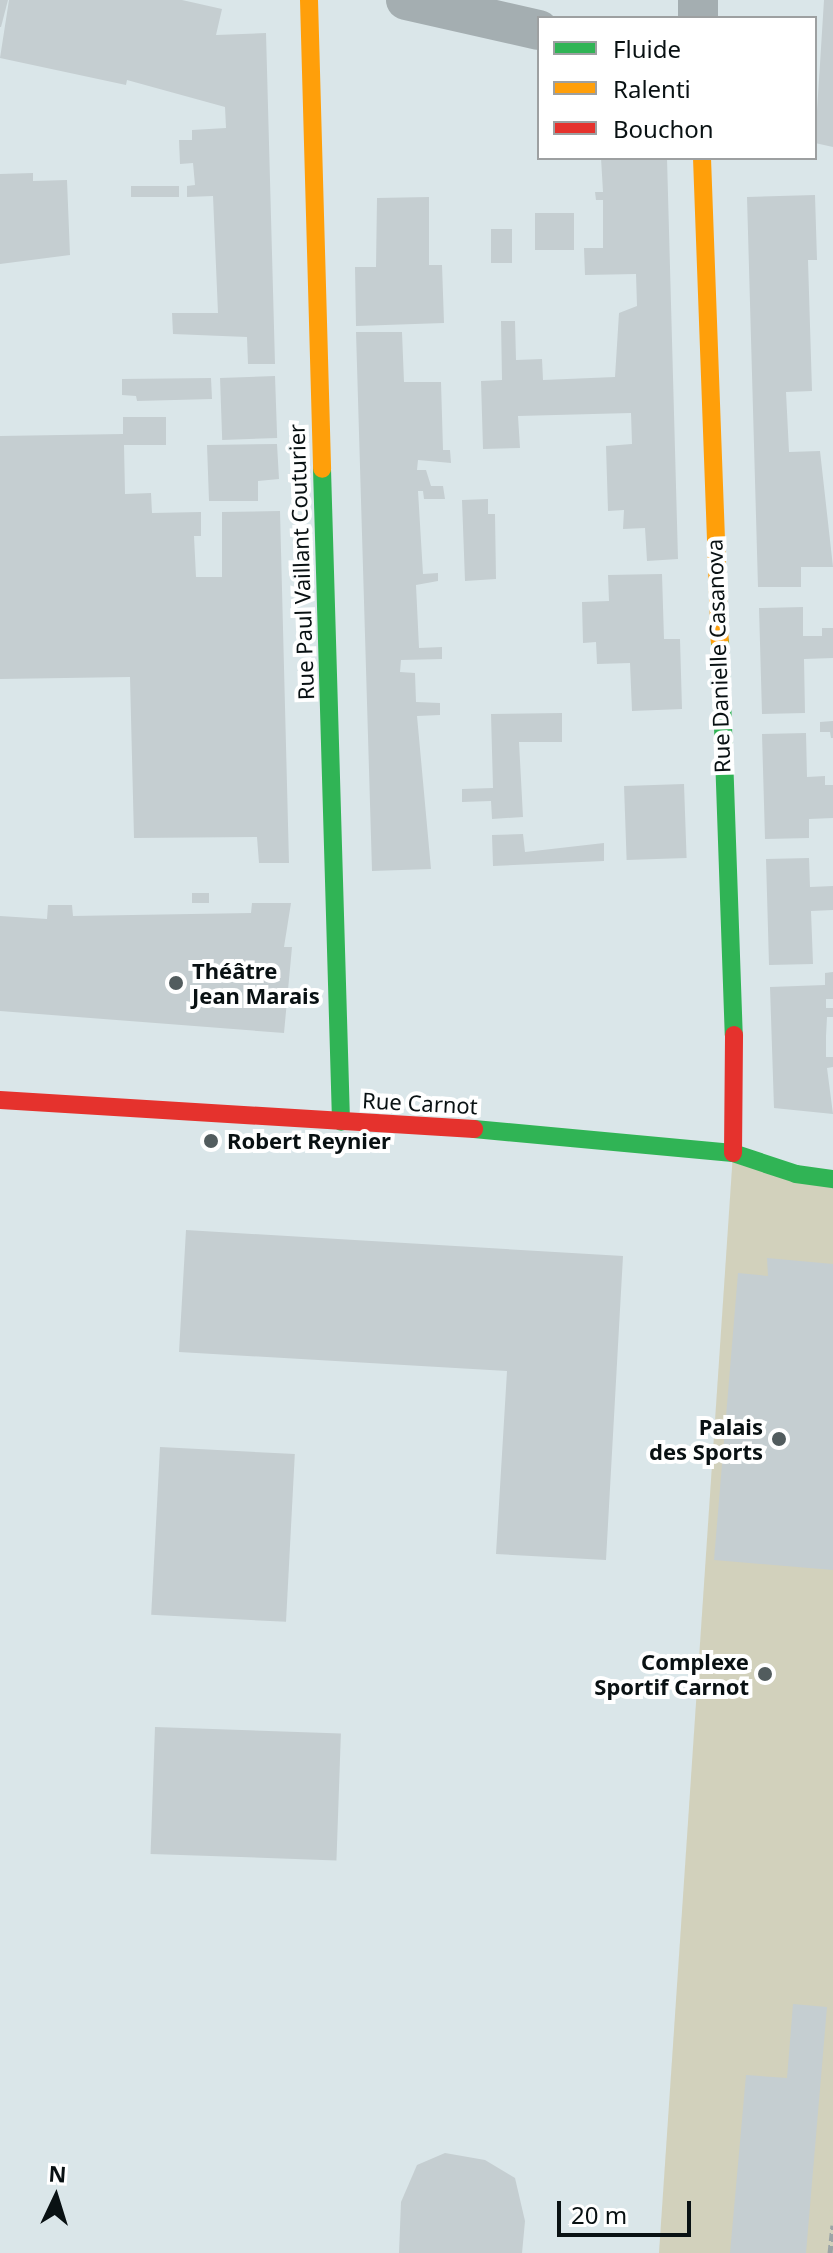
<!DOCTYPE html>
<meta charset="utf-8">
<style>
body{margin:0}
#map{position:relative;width:833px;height:2253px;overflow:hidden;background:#dae6e9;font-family:"Noto Sans",sans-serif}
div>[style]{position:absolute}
.green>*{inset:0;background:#d2d1bc}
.building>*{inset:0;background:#c5ced1;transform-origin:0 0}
.path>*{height:5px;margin-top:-2.5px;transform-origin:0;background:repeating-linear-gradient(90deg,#9ba4a6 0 8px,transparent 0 12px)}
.street>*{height:40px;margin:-20px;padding:0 20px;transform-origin:20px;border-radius:20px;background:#a4aeb1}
.fast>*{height:18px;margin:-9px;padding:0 9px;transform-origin:9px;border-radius:9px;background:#30b455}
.slow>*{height:18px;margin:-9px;padding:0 9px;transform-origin:9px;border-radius:9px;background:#ff9f0a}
.jam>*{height:18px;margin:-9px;padding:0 9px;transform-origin:9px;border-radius:9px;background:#e5322d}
.dots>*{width:22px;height:22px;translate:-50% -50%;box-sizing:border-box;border:4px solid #fff;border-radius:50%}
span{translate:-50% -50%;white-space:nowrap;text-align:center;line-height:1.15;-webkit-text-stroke:8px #fff;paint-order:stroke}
.street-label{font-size:22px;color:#091113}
.poi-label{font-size:22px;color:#091113;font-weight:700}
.left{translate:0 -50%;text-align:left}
.right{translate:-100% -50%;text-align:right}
.legend{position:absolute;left:537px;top:16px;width:280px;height:144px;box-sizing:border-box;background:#fff;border:2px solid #9da0a1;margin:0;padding:10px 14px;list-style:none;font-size:24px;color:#091113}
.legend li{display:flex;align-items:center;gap:16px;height:40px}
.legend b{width:40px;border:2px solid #9da0a1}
.north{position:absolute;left:16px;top:2157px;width:80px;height:80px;-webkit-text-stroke:6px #fff;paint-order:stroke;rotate:4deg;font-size:22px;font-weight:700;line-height:32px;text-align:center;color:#091113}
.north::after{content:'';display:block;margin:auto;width:28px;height:36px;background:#091113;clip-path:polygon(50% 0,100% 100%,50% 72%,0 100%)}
.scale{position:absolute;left:557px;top:2201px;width:134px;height:36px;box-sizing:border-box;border:4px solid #091113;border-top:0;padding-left:10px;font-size:24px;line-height:28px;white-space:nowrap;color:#091113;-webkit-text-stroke:6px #fff;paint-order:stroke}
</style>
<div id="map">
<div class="green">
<i style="clip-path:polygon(733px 1153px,833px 1179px,833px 2253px,659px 2253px)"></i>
</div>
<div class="building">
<i style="clip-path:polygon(0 0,8px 0,1px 27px,0 27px)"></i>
<i style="clip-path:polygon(9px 0,182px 0,222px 9px,216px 35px,266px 33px,275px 364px,248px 364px,247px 337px,173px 334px,172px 313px,218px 313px,213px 196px,187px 197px,187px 186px,195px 185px,193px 163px,180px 164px,179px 140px,192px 140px,192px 130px,226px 128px,225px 107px,127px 80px,126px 85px,0 58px)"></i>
<i style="clip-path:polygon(824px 0,833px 0,833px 147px,815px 143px)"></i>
<i style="clip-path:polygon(601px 158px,667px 158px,678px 559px,647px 561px,645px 528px,623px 529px,624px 510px,608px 511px,606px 446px,632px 444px,631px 413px,518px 416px,520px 448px,483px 449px,481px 381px,502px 380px,501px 321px,515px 321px,516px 360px,542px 359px,543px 380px,615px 377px,619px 313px,637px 306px,636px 274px,585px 275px,584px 248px,603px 248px,603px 200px,596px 200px,595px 192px,603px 192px)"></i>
<i style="clip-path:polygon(33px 173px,33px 181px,67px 180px,70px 255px,0 264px,0 174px)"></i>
<i style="left:131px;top:186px;width:48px;height:11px"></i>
<i style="clip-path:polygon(815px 195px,817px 260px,808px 260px,812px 391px,786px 392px,789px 452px,820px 451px,833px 567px,801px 567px,801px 587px,758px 587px,747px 197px)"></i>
<i style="clip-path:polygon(429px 197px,429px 265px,442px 265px,444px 323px,356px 326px,355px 267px,376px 267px,377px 198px)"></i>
<i style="left:535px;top:213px;width:39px;height:37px"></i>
<i style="left:491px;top:229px;width:21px;height:34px"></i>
<i style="clip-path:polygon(356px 332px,402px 332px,404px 382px,441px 382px,443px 450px,450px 450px,451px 463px,418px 460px,417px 470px,426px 470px,431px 486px,443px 486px,445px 499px,424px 499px,423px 491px,418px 491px,423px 574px,438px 573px,438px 581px,416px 585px,419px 648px,442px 647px,442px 659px,401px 660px,400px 672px,415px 673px,416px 702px,440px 703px,440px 715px,417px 716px,431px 869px,372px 871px)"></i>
<i style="left:275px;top:376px;width:62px;height:55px;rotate:88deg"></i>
<i style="clip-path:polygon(211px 378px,212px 399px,137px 401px,136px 396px,122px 395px,122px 379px)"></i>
<i style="clip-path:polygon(123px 417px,166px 417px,166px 445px,124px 445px,125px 494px,151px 493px,152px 513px,201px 512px,201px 536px,194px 536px,196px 577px,222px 577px,222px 512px,280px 511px,289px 863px,259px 863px,257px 837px,134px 838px,130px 677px,0 679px,0 436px,123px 434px)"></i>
<i style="clip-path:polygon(277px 444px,279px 479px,258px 481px,258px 501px,209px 501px,207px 445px)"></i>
<i style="clip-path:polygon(488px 499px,488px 514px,495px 514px,496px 579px,465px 581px,462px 500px)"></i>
<i style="clip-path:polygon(662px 574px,664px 639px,680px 639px,682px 709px,632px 711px,630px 663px,597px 664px,596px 642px,583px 643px,582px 602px,609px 601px,608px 575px)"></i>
<i style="clip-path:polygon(803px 607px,803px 636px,822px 636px,822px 628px,833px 628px,833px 658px,804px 659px,805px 713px,762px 714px,759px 608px)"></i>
<i style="clip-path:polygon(562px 713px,562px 742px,519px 742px,523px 817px,492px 819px,491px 801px,462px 802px,462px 789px,493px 788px,491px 714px)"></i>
<i style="clip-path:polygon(833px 721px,833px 738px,831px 738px,830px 732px,820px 732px,820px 722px)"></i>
<i style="clip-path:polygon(806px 733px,807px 777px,825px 776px,825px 785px,833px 785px,833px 818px,809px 819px,809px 838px,765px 839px,762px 734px)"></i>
<i style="left:684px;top:784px;width:74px;height:60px;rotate:88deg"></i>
<i style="clip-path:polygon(523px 834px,525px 852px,604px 843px,604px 861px,493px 866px,492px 835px)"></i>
<i style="clip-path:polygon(809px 858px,810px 887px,833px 886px,833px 910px,811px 911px,813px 964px,769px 965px,766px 859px)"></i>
<i style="left:192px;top:893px;width:17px;height:10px"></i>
<i style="clip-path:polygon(252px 903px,291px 903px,284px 947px,292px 947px,284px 1033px,0 1011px,0 916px,47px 919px,48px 905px,72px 905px,73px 916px,251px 913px)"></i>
<i style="clip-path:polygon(833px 972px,833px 999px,826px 999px,826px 1008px,833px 1008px,833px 1017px,827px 1017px,826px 1036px,826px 1057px,833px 1057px,833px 1067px,827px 1068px,833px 1114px,774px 1108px,770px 987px,825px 985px,825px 973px)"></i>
<i style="clip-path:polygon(186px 1230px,623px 1256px,606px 1560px,496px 1554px,507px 1371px,179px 1352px)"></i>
<i style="clip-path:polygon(767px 1258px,833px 1264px,833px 1570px,714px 1560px,738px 1273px,768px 1276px)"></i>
<i style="left:160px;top:1447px;width:135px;height:168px;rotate:3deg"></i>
<i style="left:155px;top:1727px;width:186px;height:127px;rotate:2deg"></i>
<i style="clip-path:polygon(793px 2004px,827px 2007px,806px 2253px,730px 2253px,746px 2075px,787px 2078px)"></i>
<i style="clip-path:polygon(445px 2153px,485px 2160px,515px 2178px,525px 2221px,522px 2253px,399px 2253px,401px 2202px,417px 2165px)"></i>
</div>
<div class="path">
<i style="left:830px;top:2253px;width:28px;rotate:-84deg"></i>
</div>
<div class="street">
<i style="left:406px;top:0;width:136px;rotate:12.7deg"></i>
<i style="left:698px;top:0;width:18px;rotate:90deg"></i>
</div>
<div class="fast">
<i style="left:322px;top:469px;width:653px;rotate:88.33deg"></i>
<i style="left:720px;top:641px;width:394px;rotate:88deg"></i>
<i style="left:474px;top:1129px;width:260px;rotate:5.3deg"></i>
<i style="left:733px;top:1153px;width:66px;rotate:18.4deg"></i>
<i style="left:796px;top:1174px;width:37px;rotate:8deg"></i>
</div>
<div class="slow">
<i style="left:309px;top:0;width:469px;rotate:88.4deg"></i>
<i style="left:702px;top:158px;width:483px;rotate:87.9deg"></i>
</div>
<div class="jam">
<i style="left:0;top:1100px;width:475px;rotate:3.5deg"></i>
<i style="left:733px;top:1153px;width:118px;rotate:-89.5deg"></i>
</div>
<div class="dots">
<i style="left:176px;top:983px;background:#525c5e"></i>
<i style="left:211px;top:1141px;background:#525c5e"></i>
<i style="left:779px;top:1439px;background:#525c5e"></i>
<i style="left:765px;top:1674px;background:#525c5e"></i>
</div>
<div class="street-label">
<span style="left:301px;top:562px;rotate:-92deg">Rue Paul Vaillant Couturier</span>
<span style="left:718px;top:656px;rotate:-92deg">Rue Danielle Casanova</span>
<span style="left:420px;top:1103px;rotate:3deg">Rue Carnot</span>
</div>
<div class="poi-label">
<span class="left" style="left:192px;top:983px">Théâtre<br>Jean Marais</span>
<span class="left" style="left:227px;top:1141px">Robert Reynier</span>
<span class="right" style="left:763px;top:1439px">Palais<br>des Sports</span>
<span class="right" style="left:749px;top:1674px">Complexe<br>Sportif Carnot</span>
</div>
<ul class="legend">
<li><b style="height:10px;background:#30b455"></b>Fluide</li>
<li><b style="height:10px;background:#ff9f0a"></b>Ralenti</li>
<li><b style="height:10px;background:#e5322d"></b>Bouchon</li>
</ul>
<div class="north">N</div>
<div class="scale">20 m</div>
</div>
